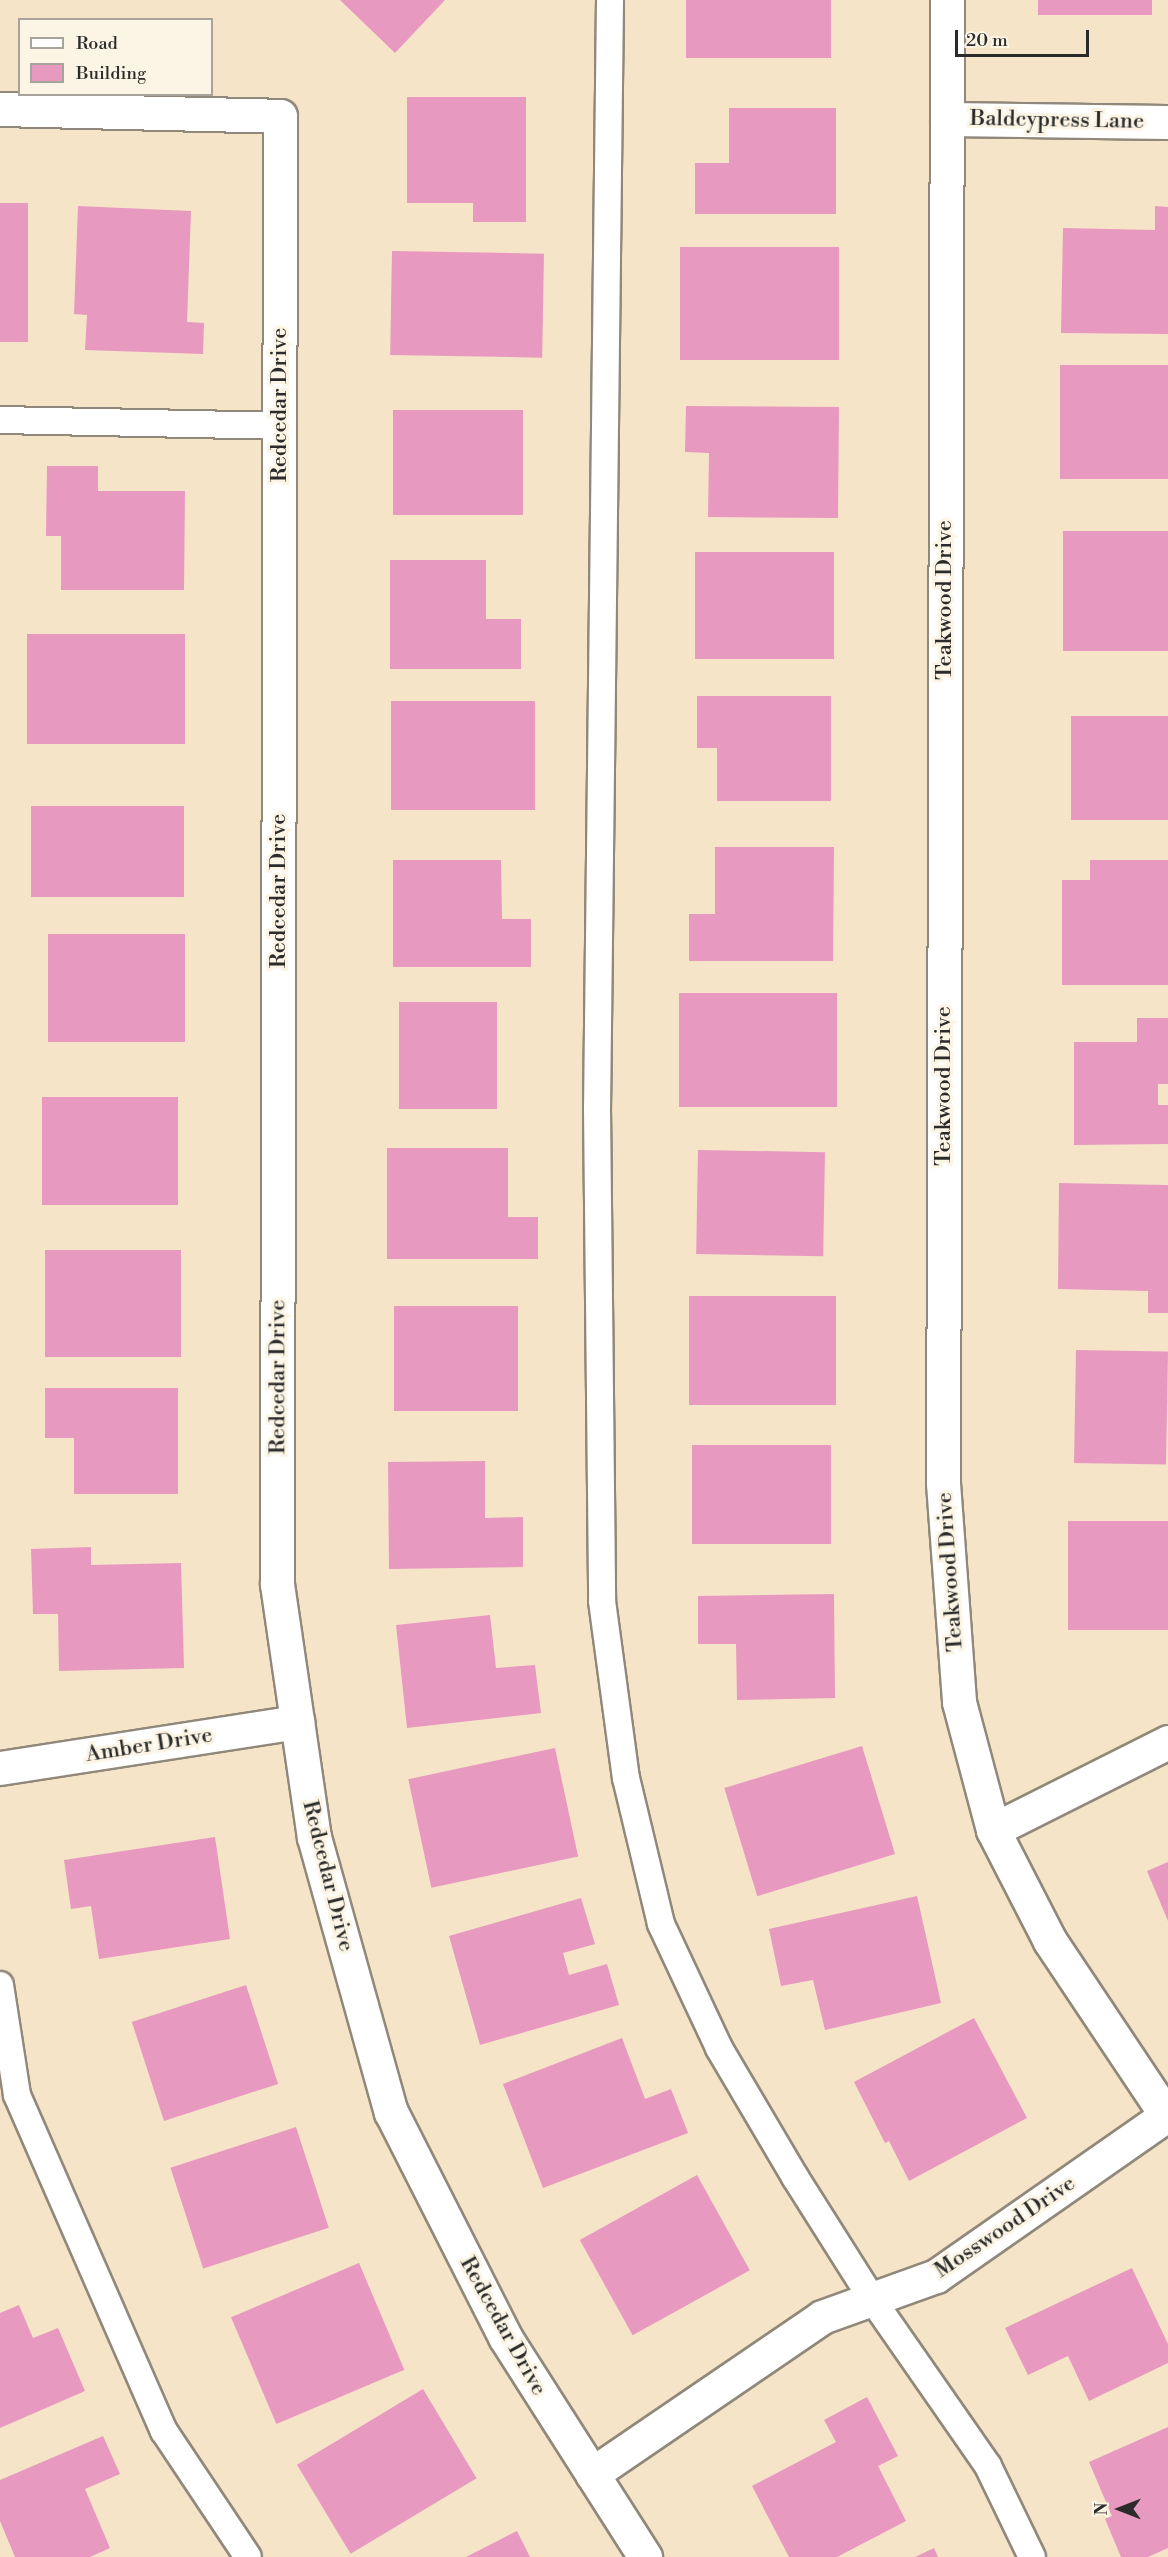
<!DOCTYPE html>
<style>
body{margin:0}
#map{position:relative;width:1168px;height:2557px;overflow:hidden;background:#f5e4c8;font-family:"Libre Bodoni",serif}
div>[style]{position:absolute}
.building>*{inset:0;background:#e899c0;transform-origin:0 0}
.roads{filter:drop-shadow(2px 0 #90887a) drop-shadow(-2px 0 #90887a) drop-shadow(0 2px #90887a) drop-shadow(0 -2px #90887a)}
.service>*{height:26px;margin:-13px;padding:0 13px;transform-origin:13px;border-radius:13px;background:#fff}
.minor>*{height:33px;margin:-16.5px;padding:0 16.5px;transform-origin:16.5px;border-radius:16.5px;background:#fff}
span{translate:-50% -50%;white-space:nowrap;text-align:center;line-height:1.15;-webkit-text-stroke:6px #fcf5e5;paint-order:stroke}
.street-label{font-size:22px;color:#2b2b2b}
.legend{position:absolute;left:18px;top:18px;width:195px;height:78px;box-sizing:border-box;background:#fcf5e5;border:2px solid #a8a49b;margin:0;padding:8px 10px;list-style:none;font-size:18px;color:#2b2b2b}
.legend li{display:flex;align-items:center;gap:12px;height:30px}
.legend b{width:30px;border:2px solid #a8a49b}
.north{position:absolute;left:1090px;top:2479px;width:60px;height:60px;-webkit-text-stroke:4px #fcf5e5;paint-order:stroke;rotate:270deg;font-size:16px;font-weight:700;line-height:24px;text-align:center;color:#2b2b2b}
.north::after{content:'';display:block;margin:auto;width:21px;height:27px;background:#2b2b2b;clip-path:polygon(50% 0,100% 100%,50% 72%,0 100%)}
.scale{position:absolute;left:955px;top:30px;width:134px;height:27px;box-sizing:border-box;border:3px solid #2b2b2b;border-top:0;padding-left:8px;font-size:18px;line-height:21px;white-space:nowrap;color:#2b2b2b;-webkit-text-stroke:4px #fcf5e5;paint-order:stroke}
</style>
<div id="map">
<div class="building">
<i style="clip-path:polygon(340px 0,445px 0,395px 53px)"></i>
<i style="left:686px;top:0;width:145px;height:58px"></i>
<i style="left:1038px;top:0;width:114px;height:15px"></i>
<i style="clip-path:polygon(407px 97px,526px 97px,526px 222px,473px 222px,473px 203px,407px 203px)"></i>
<i style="clip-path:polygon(729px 108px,836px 108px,836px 214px,695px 214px,695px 163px,729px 163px)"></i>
<i style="left:0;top:203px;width:28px;height:139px"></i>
<i style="clip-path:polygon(78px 206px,191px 211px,187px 322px,204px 323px,203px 354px,85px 350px,87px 315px,74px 314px)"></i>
<i style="clip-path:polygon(1155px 206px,1168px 207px,1168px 334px,1061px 333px,1063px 228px,1155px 230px)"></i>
<i style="left:680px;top:247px;width:159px;height:113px"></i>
<i style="left:392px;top:251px;width:152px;height:104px;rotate:1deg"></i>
<i style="left:1060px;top:365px;width:108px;height:114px"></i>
<i style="clip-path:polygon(686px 406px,839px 407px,838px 518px,708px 517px,709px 453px,685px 452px)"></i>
<i style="left:393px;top:410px;width:130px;height:105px"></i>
<i style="clip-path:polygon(47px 466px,98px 466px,98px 491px,185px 491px,184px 590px,61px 590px,61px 536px,46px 536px)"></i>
<i style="left:1063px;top:531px;width:105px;height:120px"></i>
<i style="left:695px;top:552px;width:139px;height:107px"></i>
<i style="clip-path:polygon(390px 560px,486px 560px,486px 619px,521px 619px,521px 669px,390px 669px)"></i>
<i style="left:27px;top:634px;width:158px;height:110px"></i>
<i style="clip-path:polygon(697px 696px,831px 696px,831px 801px,717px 801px,717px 748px,697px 748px)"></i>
<i style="left:391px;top:701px;width:144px;height:109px"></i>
<i style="left:1071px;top:716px;width:97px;height:104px"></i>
<i style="left:31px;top:806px;width:153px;height:91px"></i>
<i style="clip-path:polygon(715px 847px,834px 847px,833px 961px,689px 961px,689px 914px,715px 914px)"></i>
<i style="clip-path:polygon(393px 860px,501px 860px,502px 919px,531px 919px,531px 967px,393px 967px)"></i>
<i style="clip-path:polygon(1090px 860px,1168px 860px,1168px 985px,1062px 985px,1062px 880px,1090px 880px)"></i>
<i style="left:48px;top:934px;width:137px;height:108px"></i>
<i style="left:679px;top:993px;width:158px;height:114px"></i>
<i style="left:399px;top:1002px;width:98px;height:107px"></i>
<i style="clip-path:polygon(1137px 1018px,1168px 1018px,1168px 1084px,1158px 1084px,1158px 1105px,1168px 1105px,1168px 1144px,1074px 1145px,1074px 1042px,1137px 1042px)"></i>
<i style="left:42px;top:1097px;width:136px;height:108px"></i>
<i style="clip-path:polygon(387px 1148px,508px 1148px,508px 1217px,538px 1217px,538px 1259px,387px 1259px)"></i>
<i style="left:698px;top:1150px;width:127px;height:104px;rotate:1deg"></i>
<i style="clip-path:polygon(1059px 1183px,1168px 1185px,1168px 1313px,1148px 1313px,1148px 1291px,1058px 1289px)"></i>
<i style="left:45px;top:1250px;width:136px;height:107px"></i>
<i style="left:689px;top:1296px;width:147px;height:109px"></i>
<i style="left:394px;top:1306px;width:124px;height:105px"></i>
<i style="left:1076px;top:1350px;width:92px;height:113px;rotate:1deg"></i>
<i style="clip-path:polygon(45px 1388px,178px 1388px,178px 1494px,74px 1494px,74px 1438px,45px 1438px)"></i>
<i style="left:692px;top:1445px;width:139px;height:99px"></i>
<i style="clip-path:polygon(485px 1461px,485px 1518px,523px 1517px,523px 1567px,389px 1569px,388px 1462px)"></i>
<i style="left:1168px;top:1521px;width:109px;height:100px;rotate:90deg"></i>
<i style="clip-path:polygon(91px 1547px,91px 1565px,181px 1563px,184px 1668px,59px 1671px,58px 1614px,33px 1614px,31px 1549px)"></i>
<i style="clip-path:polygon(834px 1594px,835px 1698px,737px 1700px,736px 1644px,698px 1644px,698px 1596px)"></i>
<i style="clip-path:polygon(490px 1615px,496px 1668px,535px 1665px,541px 1713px,407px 1728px,396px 1625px)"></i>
<i style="left:862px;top:1746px;width:113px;height:144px;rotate:73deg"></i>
<i style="left:555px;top:1748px;width:111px;height:150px;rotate:78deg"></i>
<i style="clip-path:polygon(215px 1837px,230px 1939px,99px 1959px,91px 1906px,71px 1909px,64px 1860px)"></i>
<i style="clip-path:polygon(1168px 1862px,1168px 1921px,1147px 1871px)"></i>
<i style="clip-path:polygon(917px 1896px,941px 2003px,825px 2030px,813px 1980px,781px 1986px,769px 1929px)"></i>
<i style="clip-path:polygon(581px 1898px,595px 1944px,563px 1953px,569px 1975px,607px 1964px,619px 2005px,480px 2045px,449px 1936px)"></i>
<i style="left:246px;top:1985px;width:104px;height:120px;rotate:72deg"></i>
<i style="clip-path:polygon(974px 2018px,1027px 2118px,909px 2181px,889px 2141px,885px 2143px,854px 2082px)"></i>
<i style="clip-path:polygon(622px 2038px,645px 2099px,671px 2089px,688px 2133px,543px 2188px,503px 2084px)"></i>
<i style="left:296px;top:2127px;width:106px;height:132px;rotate:72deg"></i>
<i style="left:697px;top:2175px;width:109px;height:134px;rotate:61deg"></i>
<i style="left:359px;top:2263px;width:116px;height:139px;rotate:67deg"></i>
<i style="clip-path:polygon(1132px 2268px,1168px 2344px,1168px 2363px,1089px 2401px,1068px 2356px,1028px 2375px,1005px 2328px)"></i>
<i style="clip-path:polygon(19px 2305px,33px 2338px,58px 2328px,85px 2391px,0 2428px,0 2313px)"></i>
<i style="left:423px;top:2389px;width:104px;height:147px;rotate:59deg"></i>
<i style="clip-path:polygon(867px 2397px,898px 2456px,878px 2466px,906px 2521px,837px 2557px,789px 2557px,752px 2486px,836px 2442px,824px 2420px)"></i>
<i style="clip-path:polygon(1168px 2427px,1168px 2548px,1148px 2557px,1121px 2557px,1105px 2519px,1112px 2516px,1089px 2462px)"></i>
<i style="clip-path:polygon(103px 2436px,120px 2474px,85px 2489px,110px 2548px,90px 2557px,15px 2557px,0 2521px,0 2480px)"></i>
<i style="clip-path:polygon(517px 2531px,530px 2557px,466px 2557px)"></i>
<i style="clip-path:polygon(934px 2548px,938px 2557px,915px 2557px)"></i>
</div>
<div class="roads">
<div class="service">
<i style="left:610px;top:0;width:1108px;rotate:90.67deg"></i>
<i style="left:597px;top:1108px;width:493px;rotate:89.4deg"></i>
<i style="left:602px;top:1601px;width:179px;rotate:82.3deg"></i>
<i style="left:626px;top:1778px;width:150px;rotate:76.5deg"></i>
<i style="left:661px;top:1924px;width:137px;rotate:64.9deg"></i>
<i style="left:719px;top:2048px;width:150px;rotate:59.5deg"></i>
<i style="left:795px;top:2177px;width:144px;rotate:57.7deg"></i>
<i style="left:872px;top:2299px;width:203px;rotate:55.2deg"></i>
<i style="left:988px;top:2466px;width:101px;rotate:64.2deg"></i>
<i style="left:0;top:420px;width:280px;rotate:1.2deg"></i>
<i style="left:0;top:1985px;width:111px;rotate:81.2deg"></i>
<i style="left:17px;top:2095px;width:367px;rotate:66.4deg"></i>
<i style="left:164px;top:2431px;width:151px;rotate:56.3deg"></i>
</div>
<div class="minor">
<i style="left:947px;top:0;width:1483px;rotate:90.15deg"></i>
<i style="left:943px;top:1483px;width:220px;rotate:85.8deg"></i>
<i style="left:959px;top:1702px;width:132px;rotate:75.1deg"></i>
<i style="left:993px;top:1830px;width:125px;rotate:62.8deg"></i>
<i style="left:1050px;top:1941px;width:213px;rotate:56.3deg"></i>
<i style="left:0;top:109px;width:280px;rotate:1.4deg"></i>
<i style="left:280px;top:116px;width:1468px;rotate:90.12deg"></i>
<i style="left:277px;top:1584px;width:256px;rotate:81.7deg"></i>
<i style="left:314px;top:1837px;width:286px;rotate:74.4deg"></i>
<i style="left:391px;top:2112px;width:252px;rotate:63.1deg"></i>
<i style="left:505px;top:2337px;width:261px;rotate:57.5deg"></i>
<i style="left:947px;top:119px;width:221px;rotate:0.8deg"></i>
<i style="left:0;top:1768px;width:301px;rotate:-8.8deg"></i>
<i style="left:993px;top:1830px;width:196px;rotate:-26.7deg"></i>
<i style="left:592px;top:2474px;width:278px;rotate:-34.3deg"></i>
<i style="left:822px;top:2317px;width:121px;rotate:-19.8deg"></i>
<i style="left:936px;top:2276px;width:282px;rotate:-34.9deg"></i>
</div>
</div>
<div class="street-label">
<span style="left:1057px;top:120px;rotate:1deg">Baldcypress Lane</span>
<span style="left:280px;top:405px;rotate:-90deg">Redcedar Drive</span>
<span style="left:945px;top:600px;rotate:-90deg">Teakwood Drive</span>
<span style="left:279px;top:891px;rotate:-90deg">Redcedar Drive</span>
<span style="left:944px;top:1086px;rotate:-90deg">Teakwood Drive</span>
<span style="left:278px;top:1377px;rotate:-90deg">Redcedar Drive</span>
<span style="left:950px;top:1572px;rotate:-94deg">Teakwood Drive</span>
<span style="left:149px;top:1745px;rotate:-9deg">Amber Drive</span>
<span style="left:328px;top:1876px;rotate:76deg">Redcedar Drive</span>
<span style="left:1005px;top:2227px;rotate:-34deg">Mosswood Drive</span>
<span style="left:503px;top:2326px;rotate:61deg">Redcedar Drive</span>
</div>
<ul class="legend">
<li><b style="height:8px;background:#fff"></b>Road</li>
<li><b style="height:16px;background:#e899c0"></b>Building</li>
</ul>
<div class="north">N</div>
<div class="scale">20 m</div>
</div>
